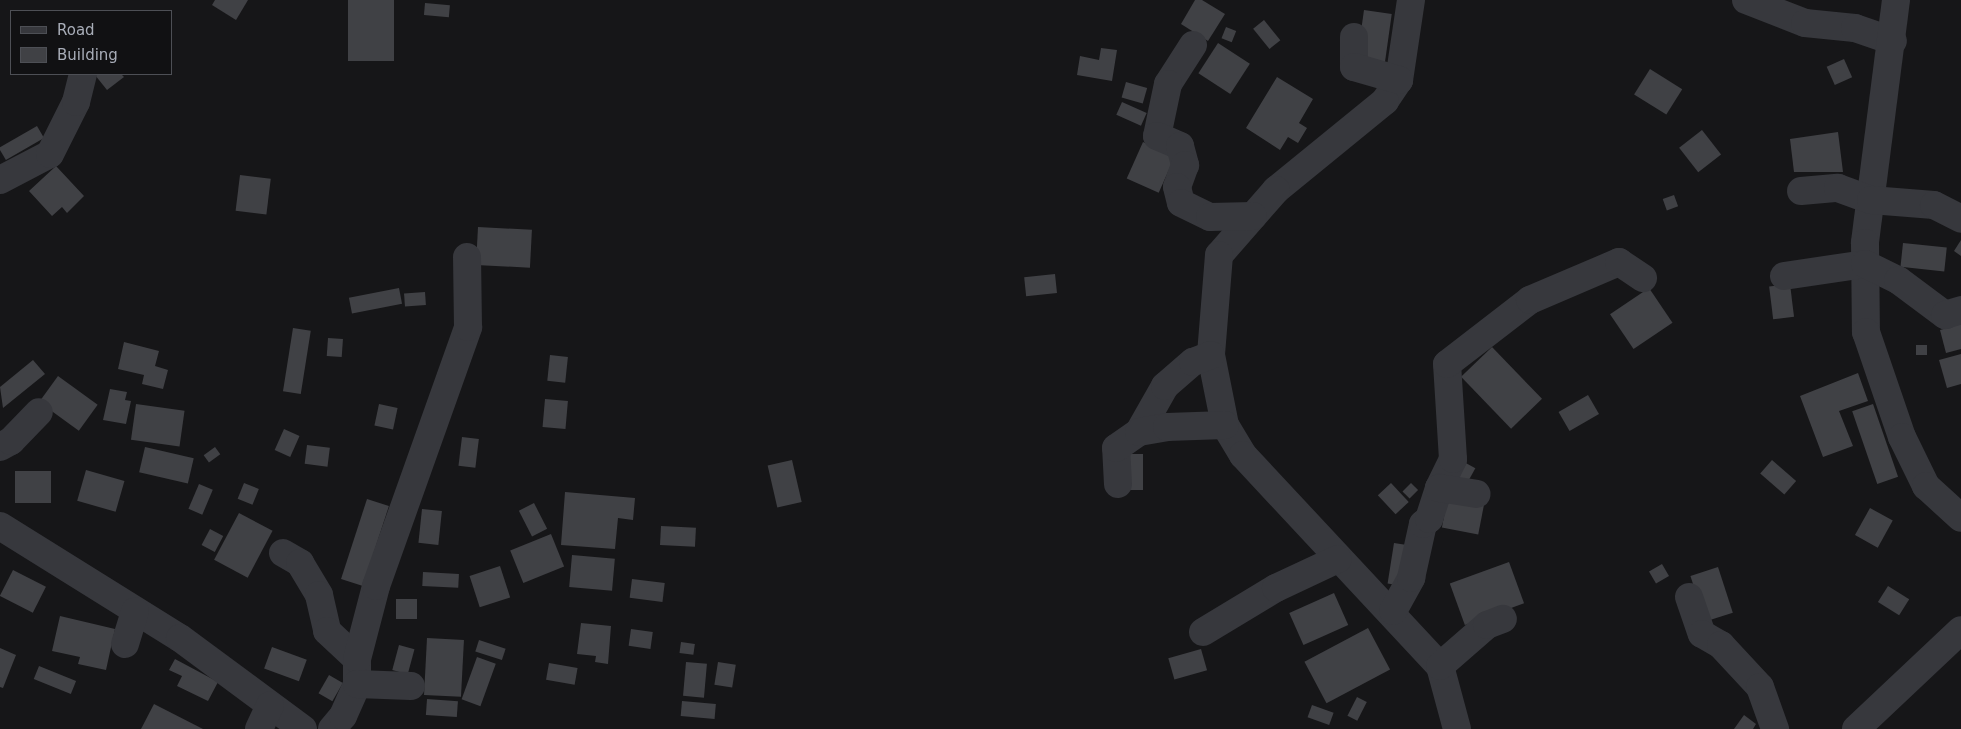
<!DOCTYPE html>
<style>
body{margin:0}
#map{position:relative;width:1961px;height:729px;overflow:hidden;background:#161618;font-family:"DejaVu Sans",sans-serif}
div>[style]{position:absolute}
.building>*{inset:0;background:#404145;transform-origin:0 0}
.minor>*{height:28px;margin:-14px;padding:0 14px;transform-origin:14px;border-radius:14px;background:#37383d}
span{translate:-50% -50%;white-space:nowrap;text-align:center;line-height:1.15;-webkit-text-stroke:4px #111113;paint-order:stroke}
.legend{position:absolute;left:10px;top:10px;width:162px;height:65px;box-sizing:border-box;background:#111113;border:1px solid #4d4f55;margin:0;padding:6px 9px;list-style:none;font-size:15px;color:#a8adb8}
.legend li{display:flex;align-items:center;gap:10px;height:25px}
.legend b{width:25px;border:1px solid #4d4f55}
</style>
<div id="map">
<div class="building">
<i style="clip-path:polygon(215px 0,248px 0,236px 20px,212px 5px)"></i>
<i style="left:348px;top:0;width:46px;height:61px"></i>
<i style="clip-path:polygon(1195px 0,1202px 0,1225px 14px,1208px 41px,1181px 24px)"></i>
<i style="left:425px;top:3px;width:25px;height:12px;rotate:5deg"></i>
<i style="left:1364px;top:10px;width:28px;height:51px;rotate:8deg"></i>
<i style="left:1264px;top:20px;width:26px;height:14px;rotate:51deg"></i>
<i style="left:1226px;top:27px;width:11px;height:12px;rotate:22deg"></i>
<i style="left:1218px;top:43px;width:38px;height:36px;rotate:33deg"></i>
<i style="clip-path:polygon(1101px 48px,1117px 50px,1112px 81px,1077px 75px,1080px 56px,1099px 60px)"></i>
<i style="left:1844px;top:59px;width:20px;height:19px;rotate:66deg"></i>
<i style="left:1650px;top:69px;width:38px;height:30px;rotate:32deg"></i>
<i style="clip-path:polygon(121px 74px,124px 77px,107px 90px,95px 75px)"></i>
<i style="clip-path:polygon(1277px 77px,1313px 99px,1299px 123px,1307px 128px,1298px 143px,1288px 137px,1280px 150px,1246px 128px)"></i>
<i style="left:1126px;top:82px;width:22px;height:16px;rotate:16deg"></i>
<i style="left:1122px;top:102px;width:27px;height:14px;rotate:24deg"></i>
<i style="left:37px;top:126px;width:14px;height:44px;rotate:60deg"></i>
<i style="left:1702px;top:130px;width:31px;height:29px;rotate:52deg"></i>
<i style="clip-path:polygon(1838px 132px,1843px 172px,1794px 172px,1790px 139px)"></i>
<i style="left:1143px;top:142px;width:35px;height:40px;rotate:24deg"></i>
<i style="clip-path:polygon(56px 166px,84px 196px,67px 213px,62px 207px,52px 216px,29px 191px)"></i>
<i style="left:240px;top:175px;width:31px;height:36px;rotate:7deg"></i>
<i style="left:1674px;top:195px;width:12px;height:12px;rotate:70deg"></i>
<i style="left:478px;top:227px;width:54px;height:38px;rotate:3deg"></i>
<i style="clip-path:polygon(1961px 240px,1961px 256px,1954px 251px)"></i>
<i style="left:1903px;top:243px;width:44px;height:24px;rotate:6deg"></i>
<i style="left:1055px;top:274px;width:19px;height:31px;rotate:84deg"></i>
<i style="left:1790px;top:284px;width:33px;height:21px;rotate:83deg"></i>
<i style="left:399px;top:288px;width:16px;height:51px;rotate:79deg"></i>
<i style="left:1649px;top:288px;width:42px;height:47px;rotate:56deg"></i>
<i style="left:425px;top:292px;width:13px;height:21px;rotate:86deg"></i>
<i style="clip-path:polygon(1961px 324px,1961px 349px,1946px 353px,1940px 330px)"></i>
<i style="left:293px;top:328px;width:18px;height:64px;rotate:9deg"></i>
<i style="left:328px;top:338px;width:15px;height:18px;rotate:4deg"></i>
<i style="clip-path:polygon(124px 342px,159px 351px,155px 366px,168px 370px,163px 389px,142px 384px,144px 375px,118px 369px)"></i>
<i style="left:1916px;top:345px;width:11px;height:10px"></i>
<i style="left:1492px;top:347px;width:72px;height:43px;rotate:46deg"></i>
<i style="clip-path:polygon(1961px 354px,1961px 384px,1947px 388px,1939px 360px)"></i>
<i style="left:550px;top:355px;width:18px;height:26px;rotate:6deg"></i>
<i style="clip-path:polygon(33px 360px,45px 374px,3px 408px,0 387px)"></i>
<i style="clip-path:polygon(1858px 373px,1868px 401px,1839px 411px,1853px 446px,1823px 457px,1800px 396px)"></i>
<i style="left:58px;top:376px;width:49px;height:32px;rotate:36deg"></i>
<i style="clip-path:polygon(110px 389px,127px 392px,125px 400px,131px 401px,126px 424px,103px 420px)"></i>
<i style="left:1588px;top:395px;width:22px;height:34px;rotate:60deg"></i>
<i style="left:545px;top:399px;width:23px;height:28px;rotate:5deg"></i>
<i style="left:136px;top:404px;width:49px;height:36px;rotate:8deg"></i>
<i style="left:379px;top:404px;width:19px;height:22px;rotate:12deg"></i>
<i style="left:1873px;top:404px;width:77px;height:22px;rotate:71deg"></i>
<i style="left:284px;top:429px;width:17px;height:23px;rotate:24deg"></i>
<i style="left:462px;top:437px;width:17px;height:29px;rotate:7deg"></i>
<i style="left:307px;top:445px;width:23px;height:19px;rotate:7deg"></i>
<i style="left:145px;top:447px;width:50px;height:26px;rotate:13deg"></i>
<i style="left:215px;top:447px;width:9px;height:14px;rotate:54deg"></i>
<i style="left:1124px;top:454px;width:19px;height:36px"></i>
<i style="left:792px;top:460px;width:43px;height:25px;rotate:77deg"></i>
<i style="left:1772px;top:460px;width:32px;height:18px;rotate:41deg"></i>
<i style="left:1464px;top:462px;width:13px;height:18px;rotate:29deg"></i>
<i style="left:86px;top:470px;width:40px;height:32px;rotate:16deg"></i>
<i style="left:15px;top:471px;width:36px;height:32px"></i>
<i style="left:244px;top:483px;width:16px;height:17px;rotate:22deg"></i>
<i style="left:1391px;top:483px;width:26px;height:18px;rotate:47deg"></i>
<i style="left:1411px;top:483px;width:10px;height:12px;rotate:45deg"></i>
<i style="left:199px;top:484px;width:15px;height:27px;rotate:23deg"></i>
<i style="clip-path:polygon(565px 492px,635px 498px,633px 520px,618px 518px,615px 549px,561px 545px)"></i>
<i style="left:1448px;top:496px;width:37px;height:32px;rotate:11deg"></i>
<i style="left:367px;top:499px;width:23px;height:84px;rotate:18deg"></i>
<i style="left:534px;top:503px;width:29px;height:17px;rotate:63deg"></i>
<i style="left:1870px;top:508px;width:26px;height:31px;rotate:29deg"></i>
<i style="left:422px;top:509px;width:20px;height:34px;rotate:6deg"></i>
<i style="left:239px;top:513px;width:38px;height:53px;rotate:28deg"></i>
<i style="left:661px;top:526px;width:35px;height:19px;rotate:3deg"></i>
<i style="left:210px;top:529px;width:15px;height:18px;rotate:28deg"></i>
<i style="left:551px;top:534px;width:35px;height:44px;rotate:68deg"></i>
<i style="left:1394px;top:543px;width:13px;height:41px;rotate:9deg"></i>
<i style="left:572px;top:555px;width:43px;height:32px;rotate:5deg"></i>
<i style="left:1509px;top:562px;width:44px;height:63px;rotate:70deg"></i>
<i style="left:1662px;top:564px;width:14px;height:15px;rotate:60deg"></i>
<i style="left:500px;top:566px;width:33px;height:32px;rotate:72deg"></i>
<i style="left:1718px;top:567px;width:48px;height:29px;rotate:72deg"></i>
<i style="left:13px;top:570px;width:37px;height:29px;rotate:27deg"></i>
<i style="left:423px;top:572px;width:36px;height:14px;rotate:3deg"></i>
<i style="left:632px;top:579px;width:33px;height:19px;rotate:7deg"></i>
<i style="left:1888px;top:586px;width:25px;height:19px;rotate:32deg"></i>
<i style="left:1334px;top:593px;width:35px;height:49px;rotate:66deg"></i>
<i style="left:396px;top:599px;width:21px;height:20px"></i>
<i style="clip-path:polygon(60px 616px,115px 629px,106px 670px,78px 664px,80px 657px,52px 651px)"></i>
<i style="clip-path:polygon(581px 623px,611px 626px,608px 664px,595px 662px,596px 656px,577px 654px)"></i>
<i style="left:1368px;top:628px;width:47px;height:72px;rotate:62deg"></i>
<i style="left:631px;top:629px;width:22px;height:17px;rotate:8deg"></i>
<i style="left:427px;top:638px;width:37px;height:57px;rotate:3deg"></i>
<i style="left:479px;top:640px;width:28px;height:12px;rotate:18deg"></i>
<i style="left:681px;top:642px;width:14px;height:11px;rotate:8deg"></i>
<i style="left:399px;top:645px;width:16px;height:26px;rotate:15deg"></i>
<i style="left:272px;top:647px;width:37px;height:23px;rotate:20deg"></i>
<i style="clip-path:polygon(0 648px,16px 655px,3px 688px,0 687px)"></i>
<i style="left:1201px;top:649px;width:22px;height:34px;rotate:74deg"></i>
<i style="left:477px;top:657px;width:20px;height:45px;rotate:20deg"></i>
<i style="clip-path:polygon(175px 659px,218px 682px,208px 701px,177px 686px,182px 676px,169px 670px)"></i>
<i style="left:686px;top:662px;width:21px;height:34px;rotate:5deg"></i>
<i style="left:718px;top:662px;width:18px;height:23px;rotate:9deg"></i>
<i style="left:549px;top:663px;width:29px;height:17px;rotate:10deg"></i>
<i style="left:39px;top:666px;width:40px;height:14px;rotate:22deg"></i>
<i style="left:329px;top:675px;width:16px;height:21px;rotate:30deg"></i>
<i style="left:1357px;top:697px;width:11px;height:21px;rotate:27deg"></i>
<i style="left:427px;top:699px;width:31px;height:16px;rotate:4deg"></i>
<i style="left:682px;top:701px;width:34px;height:15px;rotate:5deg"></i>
<i style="clip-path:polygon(154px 704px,203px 729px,141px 729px)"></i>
<i style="left:1312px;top:705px;width:23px;height:13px;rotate:20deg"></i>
<i style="clip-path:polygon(1744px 715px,1756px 724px,1753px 729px,1734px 729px)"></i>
</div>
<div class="minor">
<i style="left:1411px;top:0;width:81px;rotate:98.5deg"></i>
<i style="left:1399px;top:80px;width:25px;rotate:124deg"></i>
<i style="left:1385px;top:101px;width:141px;rotate:140.8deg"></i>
<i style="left:1276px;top:190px;width:86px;rotate:131.2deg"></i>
<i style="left:1219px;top:255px;width:100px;rotate:94.6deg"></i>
<i style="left:1211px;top:355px;width:71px;rotate:78.7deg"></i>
<i style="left:1225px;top:425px;width:35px;rotate:59deg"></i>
<i style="left:1243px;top:455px;width:289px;rotate:47deg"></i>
<i style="left:1440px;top:666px;width:65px;rotate:74.9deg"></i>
<i style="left:1746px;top:0;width:63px;rotate:21.3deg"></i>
<i style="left:1805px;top:23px;width:50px;rotate:5.7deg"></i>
<i style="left:1855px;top:28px;width:40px;rotate:18.9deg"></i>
<i style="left:1896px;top:0;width:245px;rotate:97.3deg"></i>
<i style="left:1865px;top:243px;width:89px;rotate:89.4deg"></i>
<i style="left:1866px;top:332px;width:111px;rotate:71.1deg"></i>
<i style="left:1902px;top:437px;width:55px;rotate:63.9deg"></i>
<i style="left:1926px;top:486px;width:47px;rotate:42.4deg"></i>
<i style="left:1354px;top:37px;width:30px;rotate:90deg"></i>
<i style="left:1354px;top:67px;width:47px;rotate:16.1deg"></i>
<i style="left:1193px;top:45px;width:46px;rotate:122.7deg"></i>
<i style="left:1168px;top:84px;width:53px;rotate:101.9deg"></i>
<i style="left:1157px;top:136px;width:25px;rotate:23deg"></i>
<i style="left:1180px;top:146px;width:20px;rotate:75deg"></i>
<i style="left:1185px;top:165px;width:23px;rotate:110deg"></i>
<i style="left:1177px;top:187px;width:16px;rotate:76deg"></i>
<i style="left:1181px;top:203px;width:32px;rotate:26deg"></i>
<i style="left:1210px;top:217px;width:43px;rotate:-1.3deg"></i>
<i style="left:0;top:180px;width:56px;rotate:-27.5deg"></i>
<i style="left:50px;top:154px;width:58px;rotate:-63.4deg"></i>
<i style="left:76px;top:102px;width:29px;rotate:-76deg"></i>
<i style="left:1801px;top:191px;width:37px;rotate:-5deg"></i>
<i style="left:1838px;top:188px;width:35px;rotate:20deg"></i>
<i style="left:1871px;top:200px;width:63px;rotate:4.5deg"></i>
<i style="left:1934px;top:205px;width:30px;rotate:27deg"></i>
<i style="left:1784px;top:276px;width:82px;rotate:-8.4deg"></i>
<i style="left:1865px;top:264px;width:37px;rotate:26deg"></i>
<i style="left:1898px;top:280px;width:59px;rotate:36.7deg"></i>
<i style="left:1945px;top:315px;width:17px;rotate:-17deg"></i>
<i style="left:1139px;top:432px;width:53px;rotate:-60.5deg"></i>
<i style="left:1165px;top:386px;width:37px;rotate:-41deg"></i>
<i style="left:1193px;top:362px;width:19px;rotate:-21deg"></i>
<i style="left:0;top:447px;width:13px;rotate:-29deg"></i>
<i style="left:11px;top:441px;width:40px;rotate:-46deg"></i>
<i style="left:1118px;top:484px;width:36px;rotate:-93deg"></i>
<i style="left:1116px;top:448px;width:28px;rotate:-35deg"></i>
<i style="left:1139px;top:432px;width:28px;rotate:-10deg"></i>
<i style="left:1167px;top:427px;width:58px;rotate:-2deg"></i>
<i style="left:1439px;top:488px;width:32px;rotate:-64deg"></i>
<i style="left:1453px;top:459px;width:95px;rotate:-93.6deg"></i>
<i style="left:1447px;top:364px;width:105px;rotate:-37.6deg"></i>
<i style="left:1530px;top:300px;width:97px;rotate:-23.1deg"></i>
<i style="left:1619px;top:262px;width:29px;rotate:34deg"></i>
<i style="left:0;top:526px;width:212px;rotate:31.9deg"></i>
<i style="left:180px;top:638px;width:153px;rotate:36.5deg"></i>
<i style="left:283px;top:553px;width:20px;rotate:30deg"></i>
<i style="left:300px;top:563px;width:37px;rotate:59deg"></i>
<i style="left:319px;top:595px;width:37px;rotate:77deg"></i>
<i style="left:327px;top:631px;width:41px;rotate:43deg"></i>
<i style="left:1689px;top:597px;width:39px;rotate:71deg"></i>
<i style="left:1702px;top:634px;width:22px;rotate:30deg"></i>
<i style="left:1721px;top:645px;width:57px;rotate:47.1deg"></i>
<i style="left:1760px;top:687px;width:45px;rotate:70.3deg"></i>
<i style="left:1393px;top:611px;width:38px;rotate:-61deg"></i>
<i style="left:1411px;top:578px;width:55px;rotate:-77.5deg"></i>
<i style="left:1423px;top:524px;width:8px;rotate:-40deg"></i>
<i style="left:1429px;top:519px;width:33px;rotate:-72deg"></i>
<i style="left:1439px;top:488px;width:38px;rotate:9deg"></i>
<i style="left:1203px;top:632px;width:85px;rotate:-31.1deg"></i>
<i style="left:1276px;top:588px;width:68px;rotate:-25.1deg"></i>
<i style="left:125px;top:644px;width:34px;rotate:-73deg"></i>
<i style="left:1440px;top:666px;width:62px;rotate:-41.1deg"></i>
<i style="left:1487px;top:625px;width:17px;rotate:-21deg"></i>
<i style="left:357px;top:684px;width:25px;rotate:-90deg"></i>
<i style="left:357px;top:659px;width:75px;rotate:-75.4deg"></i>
<i style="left:376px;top:586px;width:275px;rotate:-70.4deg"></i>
<i style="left:468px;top:327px;width:70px;rotate:-90.8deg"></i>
<i style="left:259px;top:729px;width:26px;rotate:-65deg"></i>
<i style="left:332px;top:729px;width:17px;rotate:-50deg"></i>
<i style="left:343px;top:716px;width:35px;rotate:-66deg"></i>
<i style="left:357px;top:684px;width:54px;rotate:2.1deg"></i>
<i style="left:1856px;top:729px;width:144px;rotate:-43.3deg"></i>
</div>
<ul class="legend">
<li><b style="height:6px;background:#37383d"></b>Road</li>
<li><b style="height:14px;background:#404145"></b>Building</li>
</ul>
</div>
